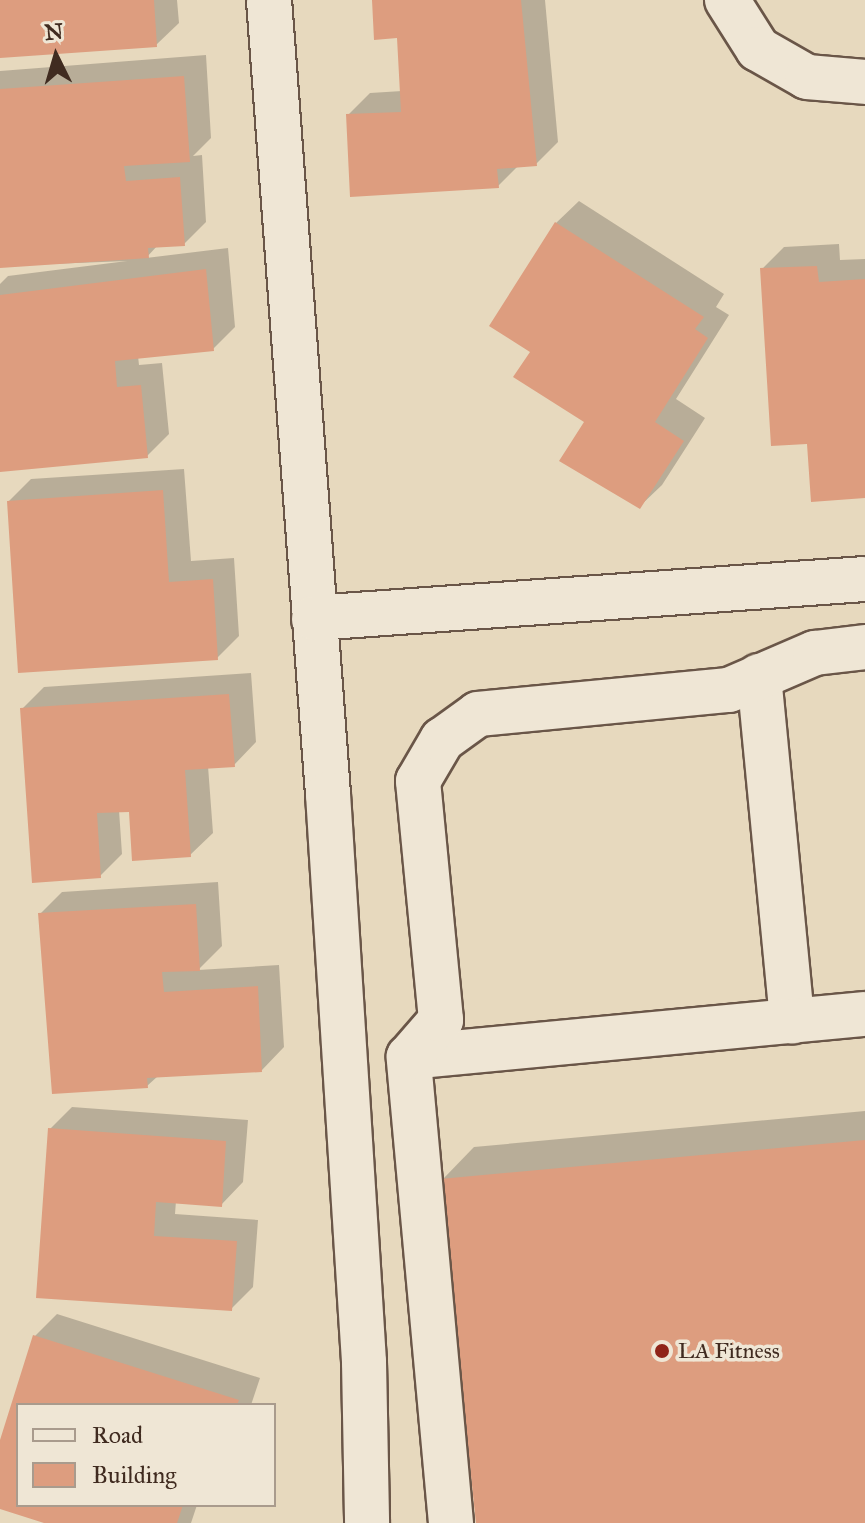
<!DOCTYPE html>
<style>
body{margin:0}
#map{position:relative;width:865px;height:1523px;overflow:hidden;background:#e7d9be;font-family:"IM FELL Great Primer",serif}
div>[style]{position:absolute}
.shadow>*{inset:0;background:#0003}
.building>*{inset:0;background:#dd9d7f}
.roads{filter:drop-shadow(2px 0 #6a5648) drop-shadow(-2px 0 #6a5648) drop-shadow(0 2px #6a5648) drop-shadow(0 -2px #6a5648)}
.minor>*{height:44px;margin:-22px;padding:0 22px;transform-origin:22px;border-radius:22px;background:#efe6d5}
.dots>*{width:22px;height:22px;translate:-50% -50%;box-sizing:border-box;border:4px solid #efe6d5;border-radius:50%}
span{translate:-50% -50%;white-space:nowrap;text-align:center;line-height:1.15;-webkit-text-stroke:7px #efe6d5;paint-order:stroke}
.poi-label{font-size:22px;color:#402b20}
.left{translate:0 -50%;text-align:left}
.legend{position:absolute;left:16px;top:1403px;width:260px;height:104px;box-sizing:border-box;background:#efe6d5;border:2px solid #a99b8d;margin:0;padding:10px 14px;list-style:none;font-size:24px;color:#402b20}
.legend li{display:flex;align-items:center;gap:16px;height:40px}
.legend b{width:40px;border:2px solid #a99b8d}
.north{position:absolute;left:16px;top:16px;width:80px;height:80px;-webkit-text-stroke:6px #efe6d5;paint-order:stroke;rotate:355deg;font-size:22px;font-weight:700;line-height:32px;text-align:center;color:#402b20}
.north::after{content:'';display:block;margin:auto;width:28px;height:36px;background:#402b20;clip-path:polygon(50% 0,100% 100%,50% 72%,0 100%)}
</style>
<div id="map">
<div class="shadow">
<i style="clip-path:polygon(0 0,177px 0,179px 23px,156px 45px,0 56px)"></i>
<i style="clip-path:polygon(374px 0,545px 0,558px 142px,536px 164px,519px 165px,498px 186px,348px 115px,370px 93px,402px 91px,398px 36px)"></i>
<i style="clip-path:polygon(206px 55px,211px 138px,193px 156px,202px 155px,206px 222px,184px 244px,158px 245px,146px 258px,228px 248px,235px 327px,213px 349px,138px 356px,139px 365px,162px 363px,169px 434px,147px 456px,0 452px,0 284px,8px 276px,127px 261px,0 266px,0 71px)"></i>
<i style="clip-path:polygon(579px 201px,724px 294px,716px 307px,729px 315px,676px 399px,705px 418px,662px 485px,639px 507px,587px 421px,532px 351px,556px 223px)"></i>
<i style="clip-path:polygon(839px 244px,840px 260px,865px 259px,865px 496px,809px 441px,762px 269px,784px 247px)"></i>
<i style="clip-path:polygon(184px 469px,191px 561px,234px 558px,239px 636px,217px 658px,9px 501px,31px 479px)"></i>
<i style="clip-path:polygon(251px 673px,256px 742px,234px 765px,208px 766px,213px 833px,190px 855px,130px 810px,119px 810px,122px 854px,100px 876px,22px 709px,44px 687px)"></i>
<i style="clip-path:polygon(218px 882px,222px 946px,198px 970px,279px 965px,284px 1047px,262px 1070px,158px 1076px,147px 1086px,40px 914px,62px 892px)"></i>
<i style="clip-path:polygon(72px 1107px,248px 1120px,243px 1182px,221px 1205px,176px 1201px,175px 1214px,258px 1220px,253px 1287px,231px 1309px,39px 1296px,50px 1129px)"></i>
<i style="clip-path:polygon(865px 1111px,865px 1523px,478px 1523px,442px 1180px,474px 1147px)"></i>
<i style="clip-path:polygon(57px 1314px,260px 1378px,251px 1405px,18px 1405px,18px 1505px,197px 1505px,191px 1523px,51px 1523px,0 1507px,0 1446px,35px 1336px)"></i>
</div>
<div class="building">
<i style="clip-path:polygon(0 0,154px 0,157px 47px,0 58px)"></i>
<i style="clip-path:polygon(372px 0,521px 0,537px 166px,497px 169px,499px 188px,350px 197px,346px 114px,401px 112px,397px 38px,374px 40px)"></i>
<i style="clip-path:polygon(184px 76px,190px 162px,124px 166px,126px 181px,180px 177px,185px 246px,148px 248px,149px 258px,0 268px,0 89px)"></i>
<i style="clip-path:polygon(555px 222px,704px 317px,695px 329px,708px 338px,655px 422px,684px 441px,640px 509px,559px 461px,584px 422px,513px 377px,530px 352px,489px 326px)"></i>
<i style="clip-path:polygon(817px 266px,819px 282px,865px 279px,865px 498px,811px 502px,807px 444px,771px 446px,760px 268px)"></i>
<i style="clip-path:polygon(206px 269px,214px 351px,115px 361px,117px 387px,141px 385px,148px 458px,0 472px,0 295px)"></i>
<i style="clip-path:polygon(163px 490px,169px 582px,213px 579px,218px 660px,18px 673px,7px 501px)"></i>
<i style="clip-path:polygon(229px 694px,235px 767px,185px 770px,191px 857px,132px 861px,129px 812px,97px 813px,101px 878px,32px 883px,20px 708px)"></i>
<i style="clip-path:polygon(196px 904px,200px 971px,162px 972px,164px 992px,258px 986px,262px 1072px,147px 1078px,148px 1088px,52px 1094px,38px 913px)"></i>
<i style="clip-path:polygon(48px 1128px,226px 1141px,222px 1207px,156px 1202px,154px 1236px,237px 1241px,232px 1311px,36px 1298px)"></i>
<i style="clip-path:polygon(865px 1140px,865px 1523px,476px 1523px,440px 1179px)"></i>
<i style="clip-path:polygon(33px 1335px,239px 1400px,237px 1405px,18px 1405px,18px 1505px,183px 1505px,177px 1523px,44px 1523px,0 1509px,0 1440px)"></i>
</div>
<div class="roads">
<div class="minor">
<i style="left:269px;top:0;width:796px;rotate:85.75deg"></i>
<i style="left:328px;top:794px;width:569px;rotate:86.37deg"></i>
<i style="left:364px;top:1362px;width:161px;rotate:88.9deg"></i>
<i style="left:727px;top:0;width:58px;rotate:57.7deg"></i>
<i style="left:758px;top:49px;width:56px;rotate:29.7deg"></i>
<i style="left:807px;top:77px;width:58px;rotate:4.9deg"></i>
<i style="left:314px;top:618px;width:552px;rotate:-4.05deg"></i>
<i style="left:759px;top:676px;width:347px;rotate:84.5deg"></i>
<i style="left:409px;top:1057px;width:458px;rotate:-5.4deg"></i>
<i style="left:451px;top:1523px;width:468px;rotate:-95.2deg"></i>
<i style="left:409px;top:1057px;width:49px;rotate:-49.1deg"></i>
<i style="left:441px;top:1020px;width:240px;rotate:-95.5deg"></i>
<i style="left:418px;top:781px;width:48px;rotate:-59.7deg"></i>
<i style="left:442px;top:740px;width:44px;rotate:-35.8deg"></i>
<i style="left:478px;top:714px;width:252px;rotate:-5.5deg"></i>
<i style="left:729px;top:690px;width:94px;rotate:-23.3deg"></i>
<i style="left:815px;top:653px;width:50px;rotate:-6.8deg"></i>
</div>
</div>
<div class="dots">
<i style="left:662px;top:1351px;background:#8f2418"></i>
</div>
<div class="poi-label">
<span class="left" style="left:678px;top:1351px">LA Fitness</span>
</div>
<ul class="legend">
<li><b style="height:10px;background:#efe6d5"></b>Road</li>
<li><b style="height:22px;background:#dd9d7f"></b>Building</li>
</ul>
<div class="north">N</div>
</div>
